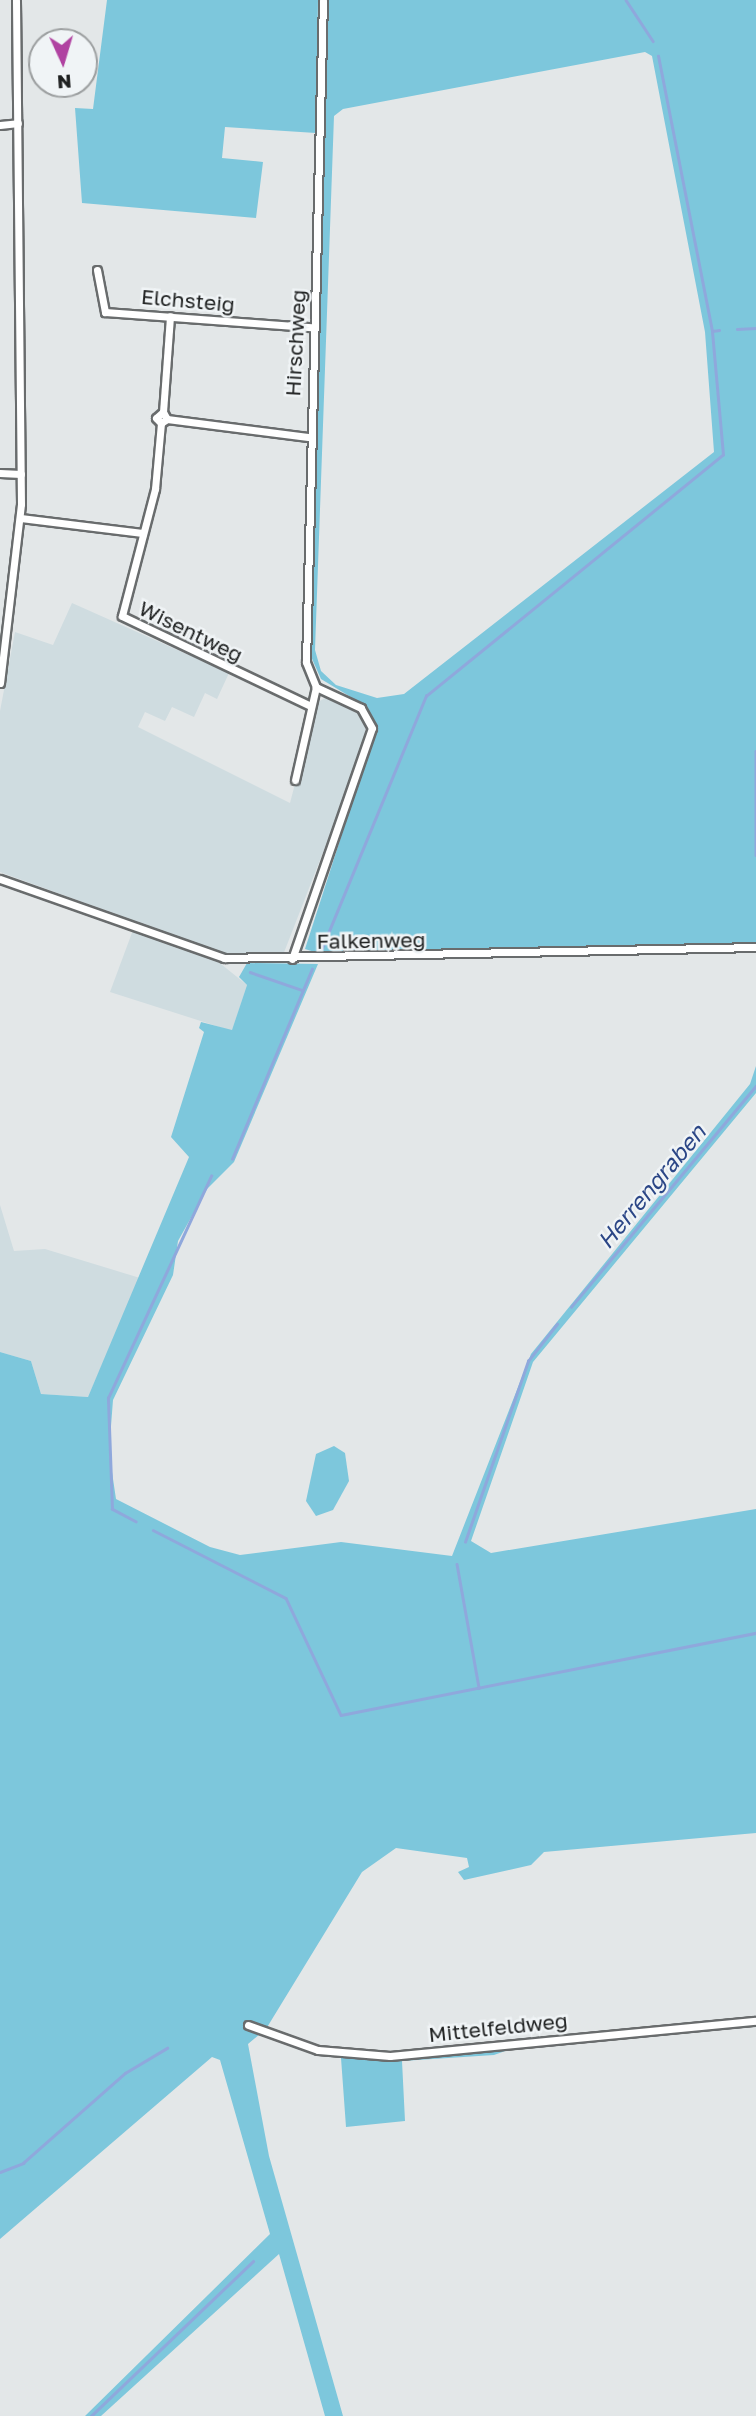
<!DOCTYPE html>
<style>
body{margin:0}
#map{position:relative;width:756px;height:2416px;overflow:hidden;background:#e3e7e8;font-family:"Golos Text",sans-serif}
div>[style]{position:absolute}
.built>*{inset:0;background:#cfdce0}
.green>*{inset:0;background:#7dc7dc}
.stream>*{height:2.5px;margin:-1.25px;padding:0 1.25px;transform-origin:1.25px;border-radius:1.25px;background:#8fa8dc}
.roads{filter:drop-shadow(2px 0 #696c6d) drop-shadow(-2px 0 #696c6d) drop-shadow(0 2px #696c6d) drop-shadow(0 -2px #696c6d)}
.minor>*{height:7px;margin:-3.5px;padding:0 3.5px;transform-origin:3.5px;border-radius:3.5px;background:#fff}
span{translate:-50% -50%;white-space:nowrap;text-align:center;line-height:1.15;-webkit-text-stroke:5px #f0f4f6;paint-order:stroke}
.street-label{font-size:21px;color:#1e2020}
.water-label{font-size:23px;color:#2b4686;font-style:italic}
.north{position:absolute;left:28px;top:28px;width:70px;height:70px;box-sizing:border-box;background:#f0f4f6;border:2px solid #9c9fa0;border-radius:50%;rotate:176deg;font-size:19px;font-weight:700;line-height:28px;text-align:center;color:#1e2020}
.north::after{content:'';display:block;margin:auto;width:24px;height:32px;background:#b042a1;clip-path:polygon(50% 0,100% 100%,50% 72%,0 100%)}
</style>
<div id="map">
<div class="built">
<i style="clip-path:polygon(72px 603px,229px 673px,217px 699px,205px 693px,194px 717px,172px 707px,165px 721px,145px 712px,138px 727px,290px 803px,316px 703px,329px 696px,365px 718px,366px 742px,283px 955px,222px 953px,0 872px,0 711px,15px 632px,53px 645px)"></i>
<i style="clip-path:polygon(133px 930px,216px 960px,247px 985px,232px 1031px,110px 992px)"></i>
<i style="clip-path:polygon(0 1205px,14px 1251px,45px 1249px,140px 1278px,88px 1397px,41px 1394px,31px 1361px,0 1352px)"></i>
</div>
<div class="green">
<i style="clip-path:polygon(107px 0,318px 0,316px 133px,225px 127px,222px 158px,263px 162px,256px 218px,82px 203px,75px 108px,93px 109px)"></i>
<i style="clip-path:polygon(evenodd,326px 0,756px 0,756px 943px,324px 955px,305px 949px,377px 725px,364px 705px,321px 679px,309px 652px,326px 0,645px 52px,652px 56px,705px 332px,714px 452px,404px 694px,377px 698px,336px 685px,321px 671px,315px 650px,334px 116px,343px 109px,645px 52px)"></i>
<i style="clip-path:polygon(247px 963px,318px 964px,234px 1162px,207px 1189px,178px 1241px,173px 1275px,113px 1400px,109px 1452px,116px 1499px,210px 1547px,240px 1555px,341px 1542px,452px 1556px,531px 1354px,750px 1084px,756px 1066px,756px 1093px,533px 1362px,471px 1541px,491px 1553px,756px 1509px,756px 1833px,544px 1852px,531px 1865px,464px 1880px,458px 1872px,469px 1867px,467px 1858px,396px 1848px,362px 1872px,266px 2029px,248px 2044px,269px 2156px,343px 2416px,325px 2416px,279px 2254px,101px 2416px,85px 2416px,270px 2234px,220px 2060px,212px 2057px,0 2239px,0 1352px,31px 1361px,41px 1394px,88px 1397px,189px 1157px,171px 1137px,204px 1032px,199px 1028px,201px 1022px,232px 1030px,247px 985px,239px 977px)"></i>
<i style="clip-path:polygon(334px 1446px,345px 1453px,349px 1481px,333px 1510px,316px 1516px,306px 1501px,316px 1454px)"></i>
<i style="clip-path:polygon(524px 2044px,494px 2055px,402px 2061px,405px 2121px,346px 2127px,341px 2058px)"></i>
</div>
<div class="stream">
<i style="left:626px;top:0;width:49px;rotate:56.6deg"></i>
<i style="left:737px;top:329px;width:19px;rotate:-3deg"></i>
<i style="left:712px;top:331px;width:7px;rotate:-8deg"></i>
<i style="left:756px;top:751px;width:104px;rotate:90deg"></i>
<i style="left:322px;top:948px;width:273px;rotate:-67.6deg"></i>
<i style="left:426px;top:696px;width:382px;rotate:-39.1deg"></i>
<i style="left:723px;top:455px;width:124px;rotate:-95.1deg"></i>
<i style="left:712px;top:331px;width:280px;rotate:-101.1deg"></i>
<i style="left:250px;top:972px;width:55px;rotate:19.1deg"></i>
<i style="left:232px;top:1159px;width:206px;rotate:-67.2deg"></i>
<i style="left:571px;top:1307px;width:288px;rotate:-50.1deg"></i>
<i style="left:136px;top:1522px;width:27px;rotate:-152deg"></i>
<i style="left:112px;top:1509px;width:111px;rotate:-92.1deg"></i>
<i style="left:108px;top:1398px;width:245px;rotate:-65.1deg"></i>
<i style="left:153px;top:1530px;width:149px;rotate:27.1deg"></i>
<i style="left:286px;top:1598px;width:129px;rotate:64.8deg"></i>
<i style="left:341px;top:1715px;width:423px;rotate:-11.2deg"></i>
<i style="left:465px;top:1542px;width:192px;rotate:-70.8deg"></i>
<i style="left:528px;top:1361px;width:47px;rotate:-51.9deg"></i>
<i style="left:457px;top:1564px;width:126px;rotate:79.9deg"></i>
<i style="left:0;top:2172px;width:25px;rotate:-21deg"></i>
<i style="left:23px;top:2163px;width:136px;rotate:-41.4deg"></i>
<i style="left:125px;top:2073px;width:49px;rotate:-30.8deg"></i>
<i style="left:91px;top:2416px;width:224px;rotate:-43.7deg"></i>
</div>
<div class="roads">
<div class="minor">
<i style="left:0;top:125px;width:18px;rotate:-6deg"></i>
<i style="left:97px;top:270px;width:43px;rotate:79.2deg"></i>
<i style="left:105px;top:312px;width:207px;rotate:4.2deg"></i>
<i style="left:163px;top:412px;width:96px;rotate:-85.8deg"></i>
<i style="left:167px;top:419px;width:142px;rotate:7.3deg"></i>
<i style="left:161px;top:423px;width:7px;rotate:-34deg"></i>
<i style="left:167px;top:419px;width:8px;rotate:-120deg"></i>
<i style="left:163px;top:412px;width:9px;rotate:139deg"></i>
<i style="left:156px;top:418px;width:7px;rotate:45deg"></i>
<i style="left:161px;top:423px;width:66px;rotate:95.2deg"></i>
<i style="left:155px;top:489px;width:131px;rotate:104.6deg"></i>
<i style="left:122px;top:616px;width:209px;rotate:25.5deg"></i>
<i style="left:0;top:473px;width:21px;rotate:3deg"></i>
<i style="left:20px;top:518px;width:124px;rotate:7deg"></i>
<i style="left:0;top:683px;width:180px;rotate:-83.3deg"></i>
<i style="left:21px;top:504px;width:504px;rotate:-90.57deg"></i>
<i style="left:295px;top:780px;width:95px;rotate:-77.3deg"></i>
<i style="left:0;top:879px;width:238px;rotate:19.4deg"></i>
<i style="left:224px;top:958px;width:532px;rotate:-1.18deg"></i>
<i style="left:292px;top:959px;width:244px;rotate:-70.9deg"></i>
<i style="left:372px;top:728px;width:23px;rotate:-119deg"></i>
<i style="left:361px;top:708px;width:50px;rotate:-155deg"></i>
<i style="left:316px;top:687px;width:27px;rotate:-112deg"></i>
<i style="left:306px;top:662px;width:662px;rotate:-88.53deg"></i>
<i style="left:248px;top:2025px;width:74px;rotate:19.7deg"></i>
<i style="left:318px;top:2050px;width:72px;rotate:4.8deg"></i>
<i style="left:390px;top:2056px;width:368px;rotate:-5.5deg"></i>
</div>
</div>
<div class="street-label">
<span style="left:188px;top:300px;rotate:5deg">Elchsteig</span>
<span style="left:295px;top:343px;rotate:-87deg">Hirschweg</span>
<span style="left:191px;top:631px;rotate:26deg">Wisentweg</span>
<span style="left:371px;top:940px;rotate:-1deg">Falkenweg</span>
<span style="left:498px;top:2027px;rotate:-6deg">Mittelfeldweg</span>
</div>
<div class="water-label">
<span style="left:651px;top:1186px;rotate:-50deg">Herrengraben</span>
</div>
<div class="north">N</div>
</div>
